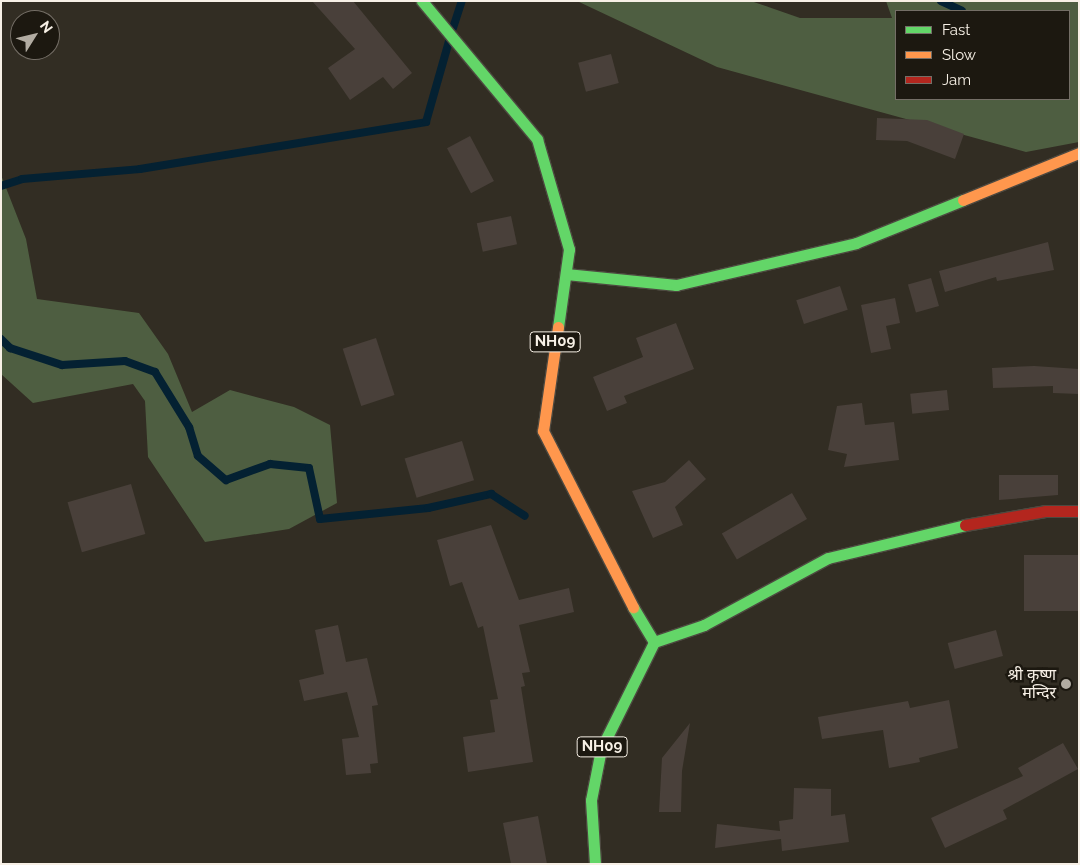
<!DOCTYPE html>
<meta charset="utf-8">
<style>
body{margin:0}
#map{position:relative;width:1080px;height:865px;overflow:hidden;background:#322d23;font-family:Raleway,"Noto Sans Devanagari",sans-serif}
div>[style]{position:absolute}
.forest>*{inset:0;background:#4e5e41}
.stream>*{height:8px;margin:-4px;padding:0 4px;transform-origin:4px;border-radius:4px;background:#042132}
.building>*{inset:0;background:#49403a;transform-origin:0 0}
.roads{filter:drop-shadow(1px 0 #4d4940) drop-shadow(-1px 0 #4d4940) drop-shadow(0 1px #4d4940) drop-shadow(0 -1px #4d4940)}
.fast>*{height:11px;margin:-5.5px;padding:0 5.5px;transform-origin:5.5px;border-radius:5.5px;background:#63d668}
.slow>*{height:11px;margin:-5.5px;padding:0 5.5px;transform-origin:5.5px;border-radius:5.5px;background:#ff974d}
.jam>*{height:11px;margin:-5.5px;padding:0 5.5px;transform-origin:5.5px;border-radius:5.5px;background:#b3261e}
.dots>*{width:14px;height:14px;translate:-50% -50%;box-sizing:border-box;border:2px solid #1c1810;border-radius:50%}
span{translate:-50% -50%;white-space:nowrap;text-align:center;line-height:1.15;-webkit-text-stroke:5px #1c1810;paint-order:stroke}
.shield-label span{padding:1px 4px;background:#1c1810;border:1px solid;border-radius:4px;-webkit-text-stroke-width:0}
.shield-label{font-size:15px;color:#f7f0e6;font-weight:700}
.poi-label{font-size:16px;color:#f7f0e6}
.right{translate:-100% -50%;text-align:right}
.frame{position:absolute;inset:0;border:2px solid #f7f0e6;pointer-events:none}
.legend{position:absolute;left:895px;top:10px;width:175px;height:90px;box-sizing:border-box;background:#1c1810;border:1px solid #746e66;margin:0;padding:6px 9px;list-style:none;font-size:15px;color:#f7f0e6}
.legend li{display:flex;align-items:center;gap:10px;height:25px}
.legend b{width:25px;border:1px solid #746e66}
.north{position:absolute;left:10px;top:10px;width:50px;height:50px;box-sizing:border-box;background:#1c1810;border:1px solid #746e66;border-radius:50%;rotate:54deg;font-size:14px;font-weight:700;line-height:20px;text-align:center;color:#f7f0e6}
.north::after{content:'';display:block;margin:auto;width:18px;height:22px;background:#b2aca2;clip-path:polygon(50% 0,100% 100%,50% 72%,0 100%)}
</style>
<div id="map">
<div class="forest">
<i style="clip-path:polygon(evenodd,577px 1px,751px 1px,800px 18px,892px 18px,886px 1px,1079px 1px,1079px 142px,1026px 152px,717px 67px,577px 1px,896px 11px,1069px 11px,1069px 99px,896px 99px,896px 11px)"></i>
<i style="clip-path:polygon(1px 175px,26px 239px,37px 299px,139px 313px,168px 354px,192px 412px,230px 390px,294px 407px,330px 425px,337px 503px,289px 529px,205px 542px,148px 457px,145px 401px,133px 384px,33px 403px,1px 374px)"></i>
</div>
<div class="stream">
<i style="left:941px;top:1px;width:23px;rotate:25deg"></i>
<i style="left:453px;top:28px;width:28px;rotate:-72deg"></i>
<i style="left:1px;top:186px;width:22px;rotate:-18deg"></i>
<i style="left:22px;top:179px;width:118px;rotate:-4.8deg"></i>
<i style="left:140px;top:169px;width:290px;rotate:-9.3deg"></i>
<i style="left:426px;top:122px;width:84px;rotate:-74.1deg"></i>
<i style="left:1px;top:339px;width:13px;rotate:45deg"></i>
<i style="left:10px;top:348px;width:55px;rotate:18.1deg"></i>
<i style="left:62px;top:365px;width:63px;rotate:-3.6deg"></i>
<i style="left:125px;top:361px;width:32px;rotate:20deg"></i>
<i style="left:155px;top:372px;width:65px;rotate:58.3deg"></i>
<i style="left:189px;top:427px;width:30px;rotate:73deg"></i>
<i style="left:198px;top:456px;width:37px;rotate:41deg"></i>
<i style="left:226px;top:480px;width:47px;rotate:-20deg"></i>
<i style="left:270px;top:464px;width:39px;rotate:6deg"></i>
<i style="left:309px;top:468px;width:52px;rotate:77.8deg"></i>
<i style="left:320px;top:519px;width:109px;rotate:-5.8deg"></i>
<i style="left:428px;top:508px;width:65px;rotate:-12.5deg"></i>
<i style="left:491px;top:494px;width:40px;rotate:32.9deg"></i>
</div>
<div class="building">
<i style="clip-path:polygon(312px 1px,353px 1px,412px 73px,393px 89px,383px 77px,350px 100px,328px 68px,355px 49px)"></i>
<i style="left:611px;top:54px;width:30px;height:34px;rotate:75deg"></i>
<i style="clip-path:polygon(877px 118px,927px 120px,964px 134px,955px 159px,907px 141px,876px 140px)"></i>
<i style="left:470px;top:136px;width:51px;height:26px;rotate:62deg"></i>
<i style="left:511px;top:216px;width:29px;height:35px;rotate:78deg"></i>
<i style="clip-path:polygon(1048px 242px,1054px 270px,997px 281px,996px 277px,945px 292px,939px 271px)"></i>
<i style="left:931px;top:278px;width:29px;height:24px;rotate:74deg"></i>
<i style="left:840px;top:286px;width:25px;height:46px;rotate:72deg"></i>
<i style="clip-path:polygon(895px 298px,900px 323px,886px 326px,891px 349px,871px 353px,861px 305px)"></i>
<i style="clip-path:polygon(676px 323px,694px 369px,624px 396px,627px 403px,607px 411px,593px 377px,643px 357px,636px 338px)"></i>
<i style="left:376px;top:338px;width:60px;height:35px;rotate:72deg"></i>
<i style="clip-path:polygon(1034px 366px,1079px 369px,1079px 394px,1053px 393px,1053px 386px,993px 388px,992px 368px)"></i>
<i style="left:947px;top:390px;width:20px;height:37px;rotate:84deg"></i>
<i style="clip-path:polygon(862px 403px,865px 425px,894px 422px,899px 460px,844px 467px,847px 454px,828px 450px,837px 406px)"></i>
<i style="left:462px;top:441px;width:41px;height:60px;rotate:73deg"></i>
<i style="clip-path:polygon(689px 460px,706px 479px,675px 507px,683px 525px,653px 538px,632px 491px,665px 482px)"></i>
<i style="clip-path:polygon(999px 475px,1058px 475px,1058px 495px,999px 500px)"></i>
<i style="left:131px;top:484px;width:52px;height:66px;rotate:74deg"></i>
<i style="left:792px;top:493px;width:30px;height:81px;rotate:60deg"></i>
<i style="clip-path:polygon(491px 525px,519px 600px,569px 588px,574px 612px,519px 625px,530px 672px,522px 673px,525px 686px,521px 687px,533px 762px,468px 772px,463px 737px,495px 732px,490px 700px,498px 699px,483px 626px,478px 628px,462px 582px,450px 586px,437px 540px)"></i>
<i style="left:1079px;top:555px;width:56px;height:55px;rotate:90deg"></i>
<i style="clip-path:polygon(338px 625px,346px 662px,367px 658px,378px 705px,372px 706px,378px 763px,370px 764px,371px 773px,346px 775px,342px 739px,359px 737px,347px 692px,304px 701px,299px 680px,324px 674px,315px 630px)"></i>
<i style="left:996px;top:630px;width:27px;height:50px;rotate:75deg"></i>
<i style="clip-path:polygon(949px 700px,958px 748px,919px 758px,920px 762px,889px 768px,883px 730px,822px 739px,818px 717px,908px 701px,910px 708px)"></i>
<i style="clip-path:polygon(690px 723px,682px 771px,681px 812px,659px 812px,662px 758px)"></i>
<i style="clip-path:polygon(1063px 743px,1078px 769px,1003px 810px,1007px 819px,945px 848px,931px 818px,1023px 776px,1018px 768px)"></i>
<i style="clip-path:polygon(794px 788px,831px 789px,831px 816px,845px 814px,849px 842px,782px 851px,781px 839px,715px 848px,717px 824px,780px 831px,779px 821px,793px 819px)"></i>
<i style="clip-path:polygon(538px 816px,547px 864px,511px 864px,503px 823px)"></i>
</div>
<div class="roads">
<div class="fast">
<i style="left:422px;top:1px;width:180px;rotate:50.2deg"></i>
<i style="left:537px;top:139px;width:115px;rotate:73.8deg"></i>
<i style="left:569px;top:249px;width:79px;rotate:98deg"></i>
<i style="left:566px;top:274px;width:111px;rotate:5.7deg"></i>
<i style="left:676px;top:285px;width:185px;rotate:-13.1deg"></i>
<i style="left:856px;top:243px;width:115px;rotate:-21.9deg"></i>
<i style="left:654px;top:642px;width:53px;rotate:-18.8deg"></i>
<i style="left:704px;top:625px;width:141px;rotate:-28.4deg"></i>
<i style="left:828px;top:558px;width:141px;rotate:-13.5deg"></i>
<i style="left:595px;top:864px;width:64px;rotate:-93.6deg"></i>
<i style="left:591px;top:800px;width:52px;rotate:-78.9deg"></i>
<i style="left:601px;top:749px;width:119px;rotate:-63.6deg"></i>
<i style="left:654px;top:642px;width:41px;rotate:-121deg"></i>
</div>
<div class="slow">
<i style="left:963px;top:200px;width:125px;rotate:-22.1deg"></i>
<i style="left:558px;top:327px;width:105px;rotate:98.2deg"></i>
<i style="left:543px;top:431px;width:198px;rotate:62.9deg"></i>
</div>
<div class="jam">
<i style="left:965px;top:525px;width:81px;rotate:-9.9deg"></i>
<i style="left:1045px;top:511px;width:34px"></i>
</div>
</div>
<div class="dots">
<i style="left:1066px;top:684px;background:#b2aca2"></i>
</div>
<div class="shield-label">
<span style="left:555px;top:342px">NH09</span>
<span style="left:602px;top:747px">NH09</span>
</div>
<div class="poi-label">
<span class="right" style="left:1056px;top:684px">श्री कृष्ण<br>मन्दिर</span>
</div>
<div class="frame"></div>
<ul class="legend">
<li><b style="height:6px;background:#63d668"></b>Fast</li>
<li><b style="height:6px;background:#ff974d"></b>Slow</li>
<li><b style="height:6px;background:#b3261e"></b>Jam</li>
</ul>
<div class="north">N</div>
</div>
